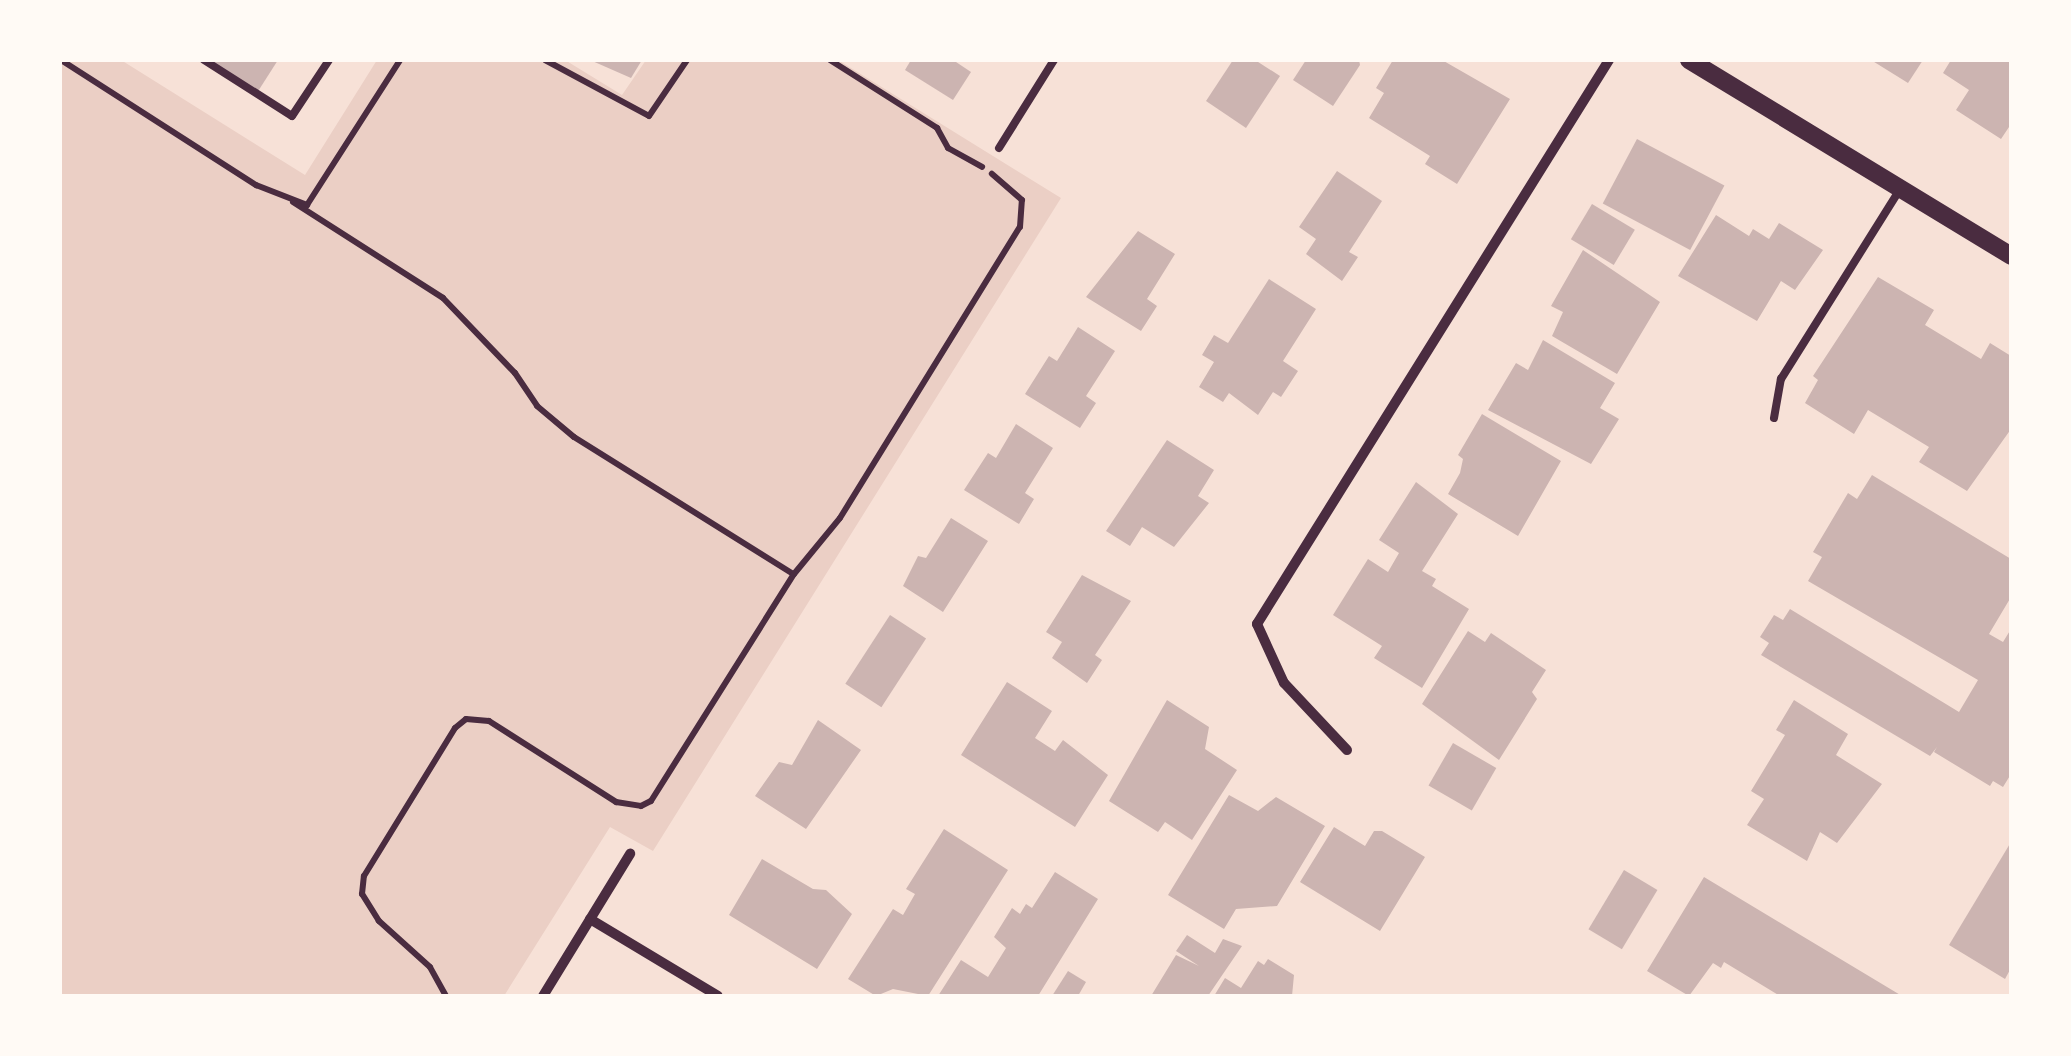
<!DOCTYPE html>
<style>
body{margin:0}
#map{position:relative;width:2071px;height:1056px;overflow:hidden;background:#f7e1d7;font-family:"Archivo Narrow",sans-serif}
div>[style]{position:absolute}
.green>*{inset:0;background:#ebcfc5}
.building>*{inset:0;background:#ccb4b1;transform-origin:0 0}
.path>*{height:6px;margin:-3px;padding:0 3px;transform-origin:3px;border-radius:3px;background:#4a2c40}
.service>*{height:8px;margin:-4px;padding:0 4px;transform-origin:4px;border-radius:4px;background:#4a2c40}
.minor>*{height:10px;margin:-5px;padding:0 5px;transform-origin:5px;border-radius:5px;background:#4a2c40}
.tertiary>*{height:18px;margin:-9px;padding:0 9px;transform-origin:9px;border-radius:9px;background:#4a2c40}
span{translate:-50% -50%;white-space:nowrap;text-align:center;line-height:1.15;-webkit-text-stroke:8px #fffaf5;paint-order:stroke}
.frame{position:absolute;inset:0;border:62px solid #fffaf5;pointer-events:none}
</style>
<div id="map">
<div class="green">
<i style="clip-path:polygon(60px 60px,121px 60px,305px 175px,377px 60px,565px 60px,622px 95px,646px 60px,838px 60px,1061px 198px,653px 851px,610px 827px,504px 996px,60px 996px)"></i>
</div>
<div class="building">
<i style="clip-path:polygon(198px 60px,278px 60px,255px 96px)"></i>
<i style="clip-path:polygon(590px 60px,642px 60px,631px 78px)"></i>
<i style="clip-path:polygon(911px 60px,953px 60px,971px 72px,953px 100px,905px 70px)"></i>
<i style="clip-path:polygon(1233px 60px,1255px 60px,1280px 76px,1246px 128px,1206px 101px)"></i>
<i style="clip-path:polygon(1306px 60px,1359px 60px,1360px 65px,1333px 106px,1293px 80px)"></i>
<i style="clip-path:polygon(1393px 60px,1442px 60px,1510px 99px,1457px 184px,1425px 164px,1430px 156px,1369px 118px,1384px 93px,1376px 88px)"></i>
<i style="clip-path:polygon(1871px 60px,1923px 60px,1908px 83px)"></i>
<i style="clip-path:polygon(1951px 60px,2011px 60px,2011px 124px,2001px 139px,1956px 110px,1969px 90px,1943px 73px)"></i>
<i style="left:1637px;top:139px;width:99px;height:73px;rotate:28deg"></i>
<i style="clip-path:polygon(1337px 171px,1382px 201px,1349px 252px,1358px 257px,1342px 281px,1306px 254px,1316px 239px,1299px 227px)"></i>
<i style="left:1592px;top:204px;width:50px;height:41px;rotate:31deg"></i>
<i style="clip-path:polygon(1716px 215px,1749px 236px,1753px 229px,1769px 239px,1779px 223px,1823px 250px,1795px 290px,1781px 281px,1757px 321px,1678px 276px)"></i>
<i style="clip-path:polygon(1138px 231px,1175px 254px,1147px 299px,1157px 306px,1141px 331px,1086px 297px)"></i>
<i style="clip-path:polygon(1583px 250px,1660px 302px,1617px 374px,1552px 336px,1563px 312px,1551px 306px)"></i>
<i style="clip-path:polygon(1878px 277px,1934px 310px,1925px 325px,1981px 359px,1990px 343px,2011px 356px,2011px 429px,1967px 491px,1919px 462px,1929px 447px,1868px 410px,1854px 434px,1805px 403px,1818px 380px,1813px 376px)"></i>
<i style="clip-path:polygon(1269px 279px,1316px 309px,1283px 361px,1298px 371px,1281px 397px,1273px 392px,1258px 415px,1229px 393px,1223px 402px,1199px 387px,1214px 362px,1202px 355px,1214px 335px,1228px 343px)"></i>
<i style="clip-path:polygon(1078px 327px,1115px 351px,1086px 396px,1096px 403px,1080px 428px,1025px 394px,1049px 356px,1057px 361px)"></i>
<i style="clip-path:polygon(1543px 340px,1615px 383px,1600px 408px,1619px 419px,1591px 464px,1488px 410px,1516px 363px,1528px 370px)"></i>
<i style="clip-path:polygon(1482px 414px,1561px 461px,1518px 536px,1448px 494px,1460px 473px,1463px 459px,1458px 455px)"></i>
<i style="clip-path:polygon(1016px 424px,1053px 448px,1025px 493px,1034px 499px,1019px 524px,964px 490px,988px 453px,996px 458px)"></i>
<i style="clip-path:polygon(1167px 440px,1214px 470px,1198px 496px,1209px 503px,1174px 547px,1142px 527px,1130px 546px,1106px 531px)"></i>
<i style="clip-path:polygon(1872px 475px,2011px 559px,2011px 597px,1989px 634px,2003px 642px,2011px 629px,2011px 774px,2003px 787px,1993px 781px,1990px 786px,1934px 752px,1937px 747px,1930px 756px,1761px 655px,1769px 643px,1760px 637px,1774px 615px,1783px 620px,1790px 609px,1959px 712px,1978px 680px,1808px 581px,1822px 557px,1813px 552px,1848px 493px,1857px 499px)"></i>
<i style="clip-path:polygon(1416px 482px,1458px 514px,1422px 571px,1436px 579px,1432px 586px,1469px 609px,1422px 688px,1374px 658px,1382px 646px,1333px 615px,1368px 559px,1388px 572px,1399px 553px,1379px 540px)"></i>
<i style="clip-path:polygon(951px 518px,988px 541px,943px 612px,903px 586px,918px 556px,926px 558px)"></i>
<i style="clip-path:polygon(1082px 575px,1131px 601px,1095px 655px,1102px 660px,1087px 683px,1052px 658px,1062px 642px,1046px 632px)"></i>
<i style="left:890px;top:615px;width:43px;height:82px;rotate:33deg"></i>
<i style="clip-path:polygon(1468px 631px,1485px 642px,1491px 633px,1546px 670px,1532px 692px,1537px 699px,1499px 760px,1422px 704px)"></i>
<i style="clip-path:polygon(1007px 682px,1052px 711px,1035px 738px,1055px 751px,1063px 740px,1108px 775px,1075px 827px,961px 755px)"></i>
<i style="clip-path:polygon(1167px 700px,1209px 727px,1205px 749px,1237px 770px,1192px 840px,1165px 822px,1158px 832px,1109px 801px)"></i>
<i style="clip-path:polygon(1794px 700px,1848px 734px,1836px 755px,1882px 784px,1837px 843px,1820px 832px,1807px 861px,1747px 825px,1764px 799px,1751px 791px,1785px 735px,1776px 730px)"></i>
<i style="clip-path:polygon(818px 720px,861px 750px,806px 829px,755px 796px,779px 762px,792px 765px)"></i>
<i style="left:1453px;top:743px;width:50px;height:49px;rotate:30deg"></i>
<i style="clip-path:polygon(1229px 795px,1258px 811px,1276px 797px,1325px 826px,1277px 906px,1236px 909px,1224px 929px,1168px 895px)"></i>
<i style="clip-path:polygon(1334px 827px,1365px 846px,1374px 831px,1382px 831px,1425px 857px,1380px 931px,1300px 882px)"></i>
<i style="clip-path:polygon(944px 829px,1008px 870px,928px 996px,893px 989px,876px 996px,848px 979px,893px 909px,903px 915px,915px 894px,906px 889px)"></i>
<i style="clip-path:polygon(2011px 842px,2011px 968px,2005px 979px,1949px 945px)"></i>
<i style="clip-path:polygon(762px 859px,813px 889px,826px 890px,852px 914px,817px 969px,729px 915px)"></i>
<i style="left:1624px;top:870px;width:39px;height:69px;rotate:31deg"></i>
<i style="clip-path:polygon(1055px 872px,1098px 899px,1038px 996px,938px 996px,961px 960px,988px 977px,1006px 948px,994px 937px,1012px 908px,1020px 914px,1026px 904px,1032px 908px)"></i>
<i style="clip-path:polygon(1704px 877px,1902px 996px,1780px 996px,1724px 962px,1721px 968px,1713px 963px,1689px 996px,1647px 971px)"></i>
<i style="clip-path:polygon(1187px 935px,1215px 953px,1223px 939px,1242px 946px,1208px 996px,1151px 996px,1176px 955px,1199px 966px,1176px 951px)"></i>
<i style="clip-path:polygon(1268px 959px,1294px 975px,1292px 996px,1214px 996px,1225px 978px,1241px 988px,1258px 961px,1264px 965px)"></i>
<i style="clip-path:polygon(1068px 971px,1086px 982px,1078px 996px,1052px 996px)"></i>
</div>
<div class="path">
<i style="left:61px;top:60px;width:232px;rotate:32.7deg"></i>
<i style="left:256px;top:185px;width:55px;rotate:21.4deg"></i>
<i style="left:307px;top:205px;width:172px;rotate:-57.3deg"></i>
<i style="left:545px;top:60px;width:118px;rotate:28.3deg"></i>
<i style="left:649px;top:116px;width:68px;rotate:-55.8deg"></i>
<i style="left:830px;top:60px;width:127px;rotate:32.4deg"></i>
<i style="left:937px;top:128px;width:23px;rotate:61deg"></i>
<i style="left:948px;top:148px;width:39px;rotate:29deg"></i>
<i style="left:293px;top:202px;width:178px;rotate:32.6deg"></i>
<i style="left:443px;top:298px;width:104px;rotate:46.2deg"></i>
<i style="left:515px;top:373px;width:40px;rotate:56deg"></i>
<i style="left:537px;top:406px;width:48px;rotate:40deg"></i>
<i style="left:574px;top:437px;width:258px;rotate:32deg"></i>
<i style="left:446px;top:996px;width:33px;rotate:-119deg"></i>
<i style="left:430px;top:967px;width:69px;rotate:-138deg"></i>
<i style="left:379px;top:921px;width:32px;rotate:-122deg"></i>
<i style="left:362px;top:894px;width:18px;rotate:-84deg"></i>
<i style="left:364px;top:876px;width:174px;rotate:-58.4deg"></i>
<i style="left:455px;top:728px;width:14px;rotate:-39deg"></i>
<i style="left:466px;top:719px;width:23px;rotate:5deg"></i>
<i style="left:489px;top:721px;width:151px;rotate:32.5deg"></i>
<i style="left:616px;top:802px;width:25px;rotate:9deg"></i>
<i style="left:641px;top:806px;width:11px;rotate:-27deg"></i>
<i style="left:651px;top:801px;width:268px;rotate:-57.8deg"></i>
<i style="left:794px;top:574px;width:72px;rotate:-50.6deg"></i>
<i style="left:840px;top:518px;width:342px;rotate:-58.3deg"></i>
<i style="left:1020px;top:227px;width:27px;rotate:-86deg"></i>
<i style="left:1022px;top:200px;width:40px;rotate:-139deg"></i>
</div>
<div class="service">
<i style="left:204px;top:60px;width:104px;rotate:32.5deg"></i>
<i style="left:292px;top:116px;width:67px;rotate:-56.5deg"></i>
<i style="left:999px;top:148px;width:104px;rotate:-58deg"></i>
<i style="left:1774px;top:418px;width:40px;rotate:-80deg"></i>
<i style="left:1781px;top:379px;width:224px;rotate:-57.9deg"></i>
</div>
<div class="minor">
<i style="left:1347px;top:750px;width:92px;rotate:-133.2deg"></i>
<i style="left:1284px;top:683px;width:65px;rotate:-114.6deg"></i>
<i style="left:1257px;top:624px;width:665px;rotate:-58.03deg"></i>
<i style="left:590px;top:919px;width:149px;rotate:31deg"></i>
<i style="left:543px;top:996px;width:167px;rotate:-58.5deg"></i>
</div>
<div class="tertiary">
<i style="left:1689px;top:60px;width:377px;rotate:31.3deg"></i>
</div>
<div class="frame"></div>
</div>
